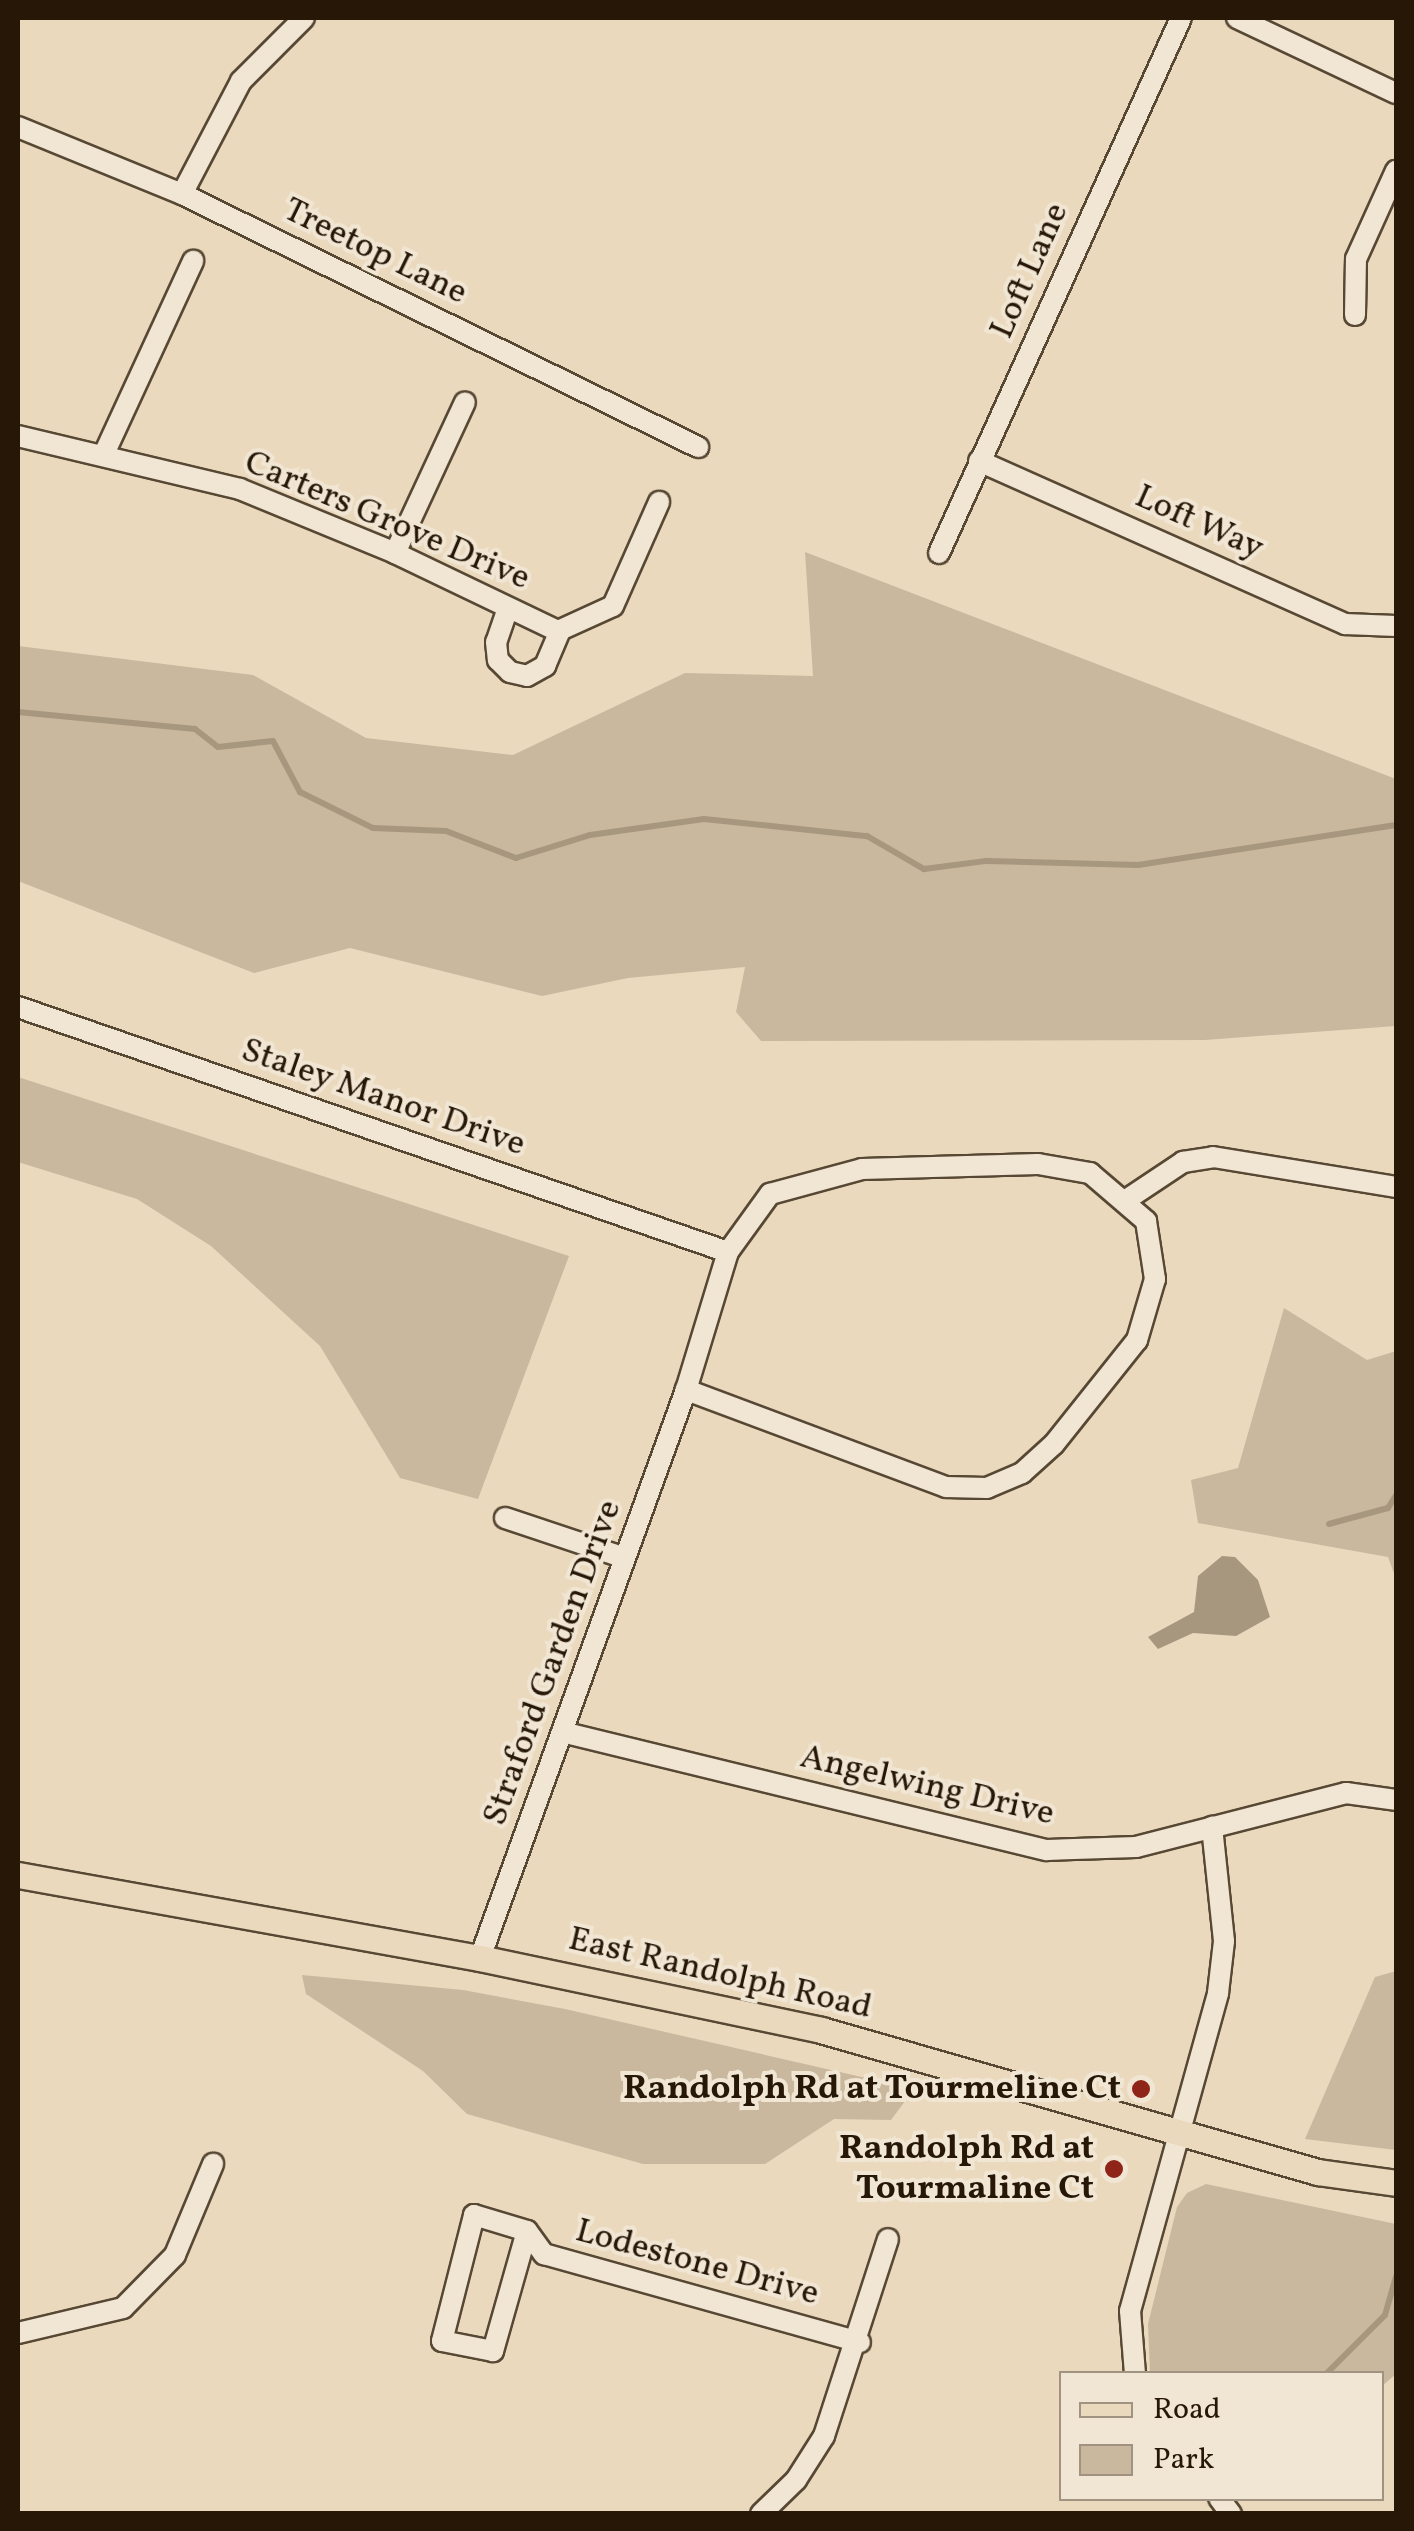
<!DOCTYPE html>
<style>
body{margin:0}
#map{position:relative;width:1414px;height:2531px;overflow:hidden;background:#ead9bd;font-family:Vollkorn,serif}
div>[style]{position:absolute}
.green>*{inset:0;background:#c9b89e}
.water>*{inset:0;background:#a7977f}
.stream>*{height:6px;margin:-3px;padding:0 3px;transform-origin:3px;border-radius:3px;background:#a7977f}
.roads{filter:drop-shadow(2px 0 #574834) drop-shadow(-2px 0 #574834) drop-shadow(0 2px #574834) drop-shadow(0 -2px #574834)}
.minor>*{height:20px;margin:-10px;padding:0 10px;transform-origin:10px;border-radius:10px;background:#f1e6d4}
.major>*{height:25px;margin:-12.5px;padding:0 12.5px;transform-origin:12.5px;border-radius:12.5px;background:#ead9bd}
.dots>*{width:28px;height:28px;translate:-50% -50%;box-sizing:border-box;border:5px solid #f1e6d4;border-radius:50%}
span{translate:-50% -50%;white-space:nowrap;text-align:center;line-height:1.15;-webkit-text-stroke:8px #f1e6d4;paint-order:stroke}
.street-label{font-size:35px;color:#261707}
.poi-label{font-size:35px;color:#261707;font-weight:700}
.right{translate:-100% -50%;text-align:right}
.frame{position:absolute;inset:0;border:20px solid #261707;pointer-events:none}
.legend{position:absolute;left:1059px;top:2371px;width:325px;height:130px;box-sizing:border-box;background:#f1e6d4;border:2px solid #a09382;margin:0;padding:12px 18px;list-style:none;font-size:30px;color:#261707}
.legend li{display:flex;align-items:center;gap:20px;height:50px}
.legend b{width:50px;border:2px solid #a09382}
</style>
<div id="map">
<div class="green">
<i style="clip-path:polygon(805px 552px,1396px 779px,1396px 1026px,1205px 1040px,761px 1041px,736px 1012px,745px 967px,628px 978px,542px 996px,350px 948px,254px 973px,18px 881px,18px 646px,253px 675px,366px 738px,513px 755px,685px 673px,813px 676px)"></i>
<i style="clip-path:polygon(18px 1077px,569px 1256px,478px 1499px,400px 1478px,320px 1346px,211px 1246px,137px 1199px,18px 1162px)"></i>
<i style="clip-path:polygon(1284px 1308px,1367px 1360px,1396px 1351px,1396px 1579px,1388px 1557px,1198px 1523px,1191px 1480px,1238px 1468px)"></i>
<i style="clip-path:polygon(1396px 1971px,1396px 2150px,1305px 2139px,1375px 1977px)"></i>
<i style="clip-path:polygon(302px 1975px,463px 1990px,565px 2009px,914px 2089px,891px 2120px,834px 2119px,765px 2164px,643px 2164px,467px 2114px,423px 2071px,306px 1994px)"></i>
<i style="clip-path:polygon(1206px 2184px,1396px 2224px,1396px 2374px,1382px 2386px,1382px 2374px,1150px 2373px,1148px 2324px,1177px 2207px,1187px 2193px)"></i>
</div>
<div class="water">
<i style="clip-path:polygon(1222px 1556px,1235px 1557px,1258px 1580px,1270px 1617px,1236px 1636px,1193px 1633px,1158px 1649px,1148px 1637px,1194px 1612px,1198px 1576px)"></i>
</div>
<div class="stream">
<i style="left:18px;top:712px;width:178px;rotate:5.5deg"></i>
<i style="left:195px;top:729px;width:29px;rotate:38deg"></i>
<i style="left:218px;top:747px;width:55px;rotate:-6.2deg"></i>
<i style="left:273px;top:741px;width:58px;rotate:62.1deg"></i>
<i style="left:300px;top:792px;width:81px;rotate:26.3deg"></i>
<i style="left:373px;top:828px;width:73px;rotate:2.4deg"></i>
<i style="left:446px;top:831px;width:75px;rotate:21.1deg"></i>
<i style="left:516px;top:858px;width:77px;rotate:-17.3deg"></i>
<i style="left:590px;top:835px;width:115px;rotate:-8deg"></i>
<i style="left:704px;top:819px;width:164px;rotate:6deg"></i>
<i style="left:867px;top:836px;width:66px;rotate:30.1deg"></i>
<i style="left:924px;top:869px;width:63px;rotate:-7.4deg"></i>
<i style="left:986px;top:861px;width:152px;rotate:1.5deg"></i>
<i style="left:1138px;top:865px;width:261px;rotate:-8.8deg"></i>
<i style="left:1329px;top:1524px;width:61px;rotate:-15.2deg"></i>
<i style="left:1388px;top:1508px;width:15px;rotate:-58deg"></i>
<i style="left:1326px;top:2374px;width:83px;rotate:-45deg"></i>
<i style="left:1385px;top:2315px;width:40px;rotate:-74deg"></i>
</div>
<div class="roads">
<div class="minor">
<i style="left:1237px;top:18px;width:176px;rotate:25.3deg"></i>
<i style="left:18px;top:127px;width:177px;rotate:22.2deg"></i>
<i style="left:182px;top:194px;width:575px;rotate:26.12deg"></i>
<i style="left:182px;top:194px;width:127px;rotate:-62.4deg"></i>
<i style="left:241px;top:81px;width:89px;rotate:-45deg"></i>
<i style="left:1355px;top:315px;width:56px;rotate:-89deg"></i>
<i style="left:1356px;top:259px;width:97px;rotate:-65.6deg"></i>
<i style="left:18px;top:436px;width:228px;rotate:13.4deg"></i>
<i style="left:240px;top:489px;width:168px;rotate:22.4deg"></i>
<i style="left:395px;top:553px;width:181px;rotate:25.6deg"></i>
<i style="left:558px;top:631px;width:60px;rotate:-24.4deg"></i>
<i style="left:613px;top:606px;width:114px;rotate:-66.1deg"></i>
<i style="left:104px;top:454px;width:213px;rotate:-65.2deg"></i>
<i style="left:979px;top:461px;width:401px;rotate:24deg"></i>
<i style="left:1345px;top:624px;width:51px;rotate:2.2deg"></i>
<i style="left:395px;top:553px;width:166px;rotate:-65.1deg"></i>
<i style="left:939px;top:553px;width:587px;rotate:-65.66deg"></i>
<i style="left:508px;top:608px;width:36px;rotate:109deg"></i>
<i style="left:496px;top:642px;width:18px;rotate:84deg"></i>
<i style="left:498px;top:660px;width:17px;rotate:45deg"></i>
<i style="left:510px;top:672px;width:17px;rotate:13deg"></i>
<i style="left:527px;top:676px;width:21px;rotate:-29deg"></i>
<i style="left:545px;top:666px;width:39px;rotate:-67deg"></i>
<i style="left:18px;top:1007px;width:751px;rotate:19.04deg"></i>
<i style="left:1126px;top:1200px;width:69px;rotate:-33.7deg"></i>
<i style="left:1183px;top:1162px;width:30px;rotate:-9deg"></i>
<i style="left:1213px;top:1157px;width:185px;rotate:9.3deg"></i>
<i style="left:505px;top:1518px;width:126px;rotate:18.4deg"></i>
<i style="left:562px;top:1732px;width:499px;rotate:13.7deg"></i>
<i style="left:1047px;top:1850px;width:89px;rotate:-1.9deg"></i>
<i style="left:1136px;top:1847px;width:217px;rotate:-14.4deg"></i>
<i style="left:1346px;top:1793px;width:50px;rotate:8deg"></i>
<i style="left:480px;top:1958px;width:604px;rotate:-70.07deg"></i>
<i style="left:686px;top:1390px;width:144px;rotate:-73.1deg"></i>
<i style="left:728px;top:1252px;width:72px;rotate:-54.1deg"></i>
<i style="left:770px;top:1194px;width:95px;rotate:-15.2deg"></i>
<i style="left:862px;top:1169px;width:176px;rotate:-1.6deg"></i>
<i style="left:1038px;top:1164px;width:53px;rotate:9.8deg"></i>
<i style="left:1090px;top:1173px;width:74px;rotate:40.6deg"></i>
<i style="left:1146px;top:1221px;width:59px;rotate:81.2deg"></i>
<i style="left:1155px;top:1279px;width:64px;rotate:106.4deg"></i>
<i style="left:1137px;top:1340px;width:133px;rotate:128.6deg"></i>
<i style="left:1054px;top:1444px;width:43px;rotate:137.8deg"></i>
<i style="left:1022px;top:1473px;width:38px;rotate:157deg"></i>
<i style="left:987px;top:1488px;width:41px;rotate:-178.6deg"></i>
<i style="left:946px;top:1487px;width:278px;rotate:-159.5deg"></i>
<i style="left:474px;top:2215px;width:55px;rotate:16.8deg"></i>
<i style="left:527px;top:2231px;width:125px;rotate:105.8deg"></i>
<i style="left:493px;top:2351px;width:52px;rotate:-168.9deg"></i>
<i style="left:442px;top:2341px;width:130px;rotate:-75.7deg"></i>
<i style="left:527px;top:2231px;width:29px;rotate:54deg"></i>
<i style="left:544px;top:2254px;width:328px;rotate:15.6deg"></i>
<i style="left:18px;top:2333px;width:108px;rotate:-13.4deg"></i>
<i style="left:123px;top:2308px;width:74px;rotate:-45.5deg"></i>
<i style="left:175px;top:2255px;width:99px;rotate:-67.3deg"></i>
<i style="left:1135px;top:2374px;width:63px;rotate:-94.5deg"></i>
<i style="left:1130px;top:2311px;width:330px;rotate:-74.5deg"></i>
<i style="left:1218px;top:1993px;width:52px;rotate:-83.4deg"></i>
<i style="left:1224px;top:1941px;width:115px;rotate:-96deg"></i>
<i style="left:1219px;top:2498px;width:20px;rotate:53deg"></i>
<i style="left:761px;top:2514px;width:49px;rotate:-44.2deg"></i>
<i style="left:796px;top:2480px;width:52px;rotate:-57.5deg"></i>
<i style="left:824px;top:2436px;width:207px;rotate:-72deg"></i>
</div>
<div class="major">
<i style="left:18px;top:1875px;width:469px;rotate:10.2deg"></i>
<i style="left:480px;top:1958px;width:349px;rotate:11.9deg"></i>
<i style="left:821px;top:2030px;width:517px;rotate:15.95deg"></i>
<i style="left:1318px;top:2172px;width:79px;rotate:8deg"></i>
</div>
</div>
<div class="dots">
<i style="left:1141px;top:2089px;background:#8f2418"></i>
<i style="left:1114px;top:2169px;background:#8f2418"></i>
</div>
<div class="street-label">
<span style="left:375px;top:252px;rotate:26deg">Treetop Lane</span>
<span style="left:1030px;top:271px;rotate:-66deg">Loft Lane</span>
<span style="left:387px;top:521px;rotate:23deg">Carters Grove Drive</span>
<span style="left:1199px;top:523px;rotate:24deg">Loft Way</span>
<span style="left:383px;top:1098px;rotate:19deg">Staley Manor Drive</span>
<span style="left:553px;top:1663px;rotate:-70deg">Straford Garden Drive</span>
<span style="left:927px;top:1786px;rotate:13deg">Angelwing Drive</span>
<span style="left:720px;top:1974px;rotate:13deg">East Randolph Road</span>
<span style="left:697px;top:2263px;rotate:15deg">Lodestone Drive</span>
</div>
<div class="poi-label">
<span class="right" style="left:1121px;top:2089px">Randolph Rd at Tourmeline Ct</span>
<span class="right" style="left:1094px;top:2169px">Randolph Rd at<br>Tourmaline Ct</span>
</div>
<div class="frame"></div>
<ul class="legend">
<li><b style="height:12px;background:#ead9bd"></b>Road</li>
<li><b style="height:28px;background:#c9b89e"></b>Park</li>
</ul>
</div>
